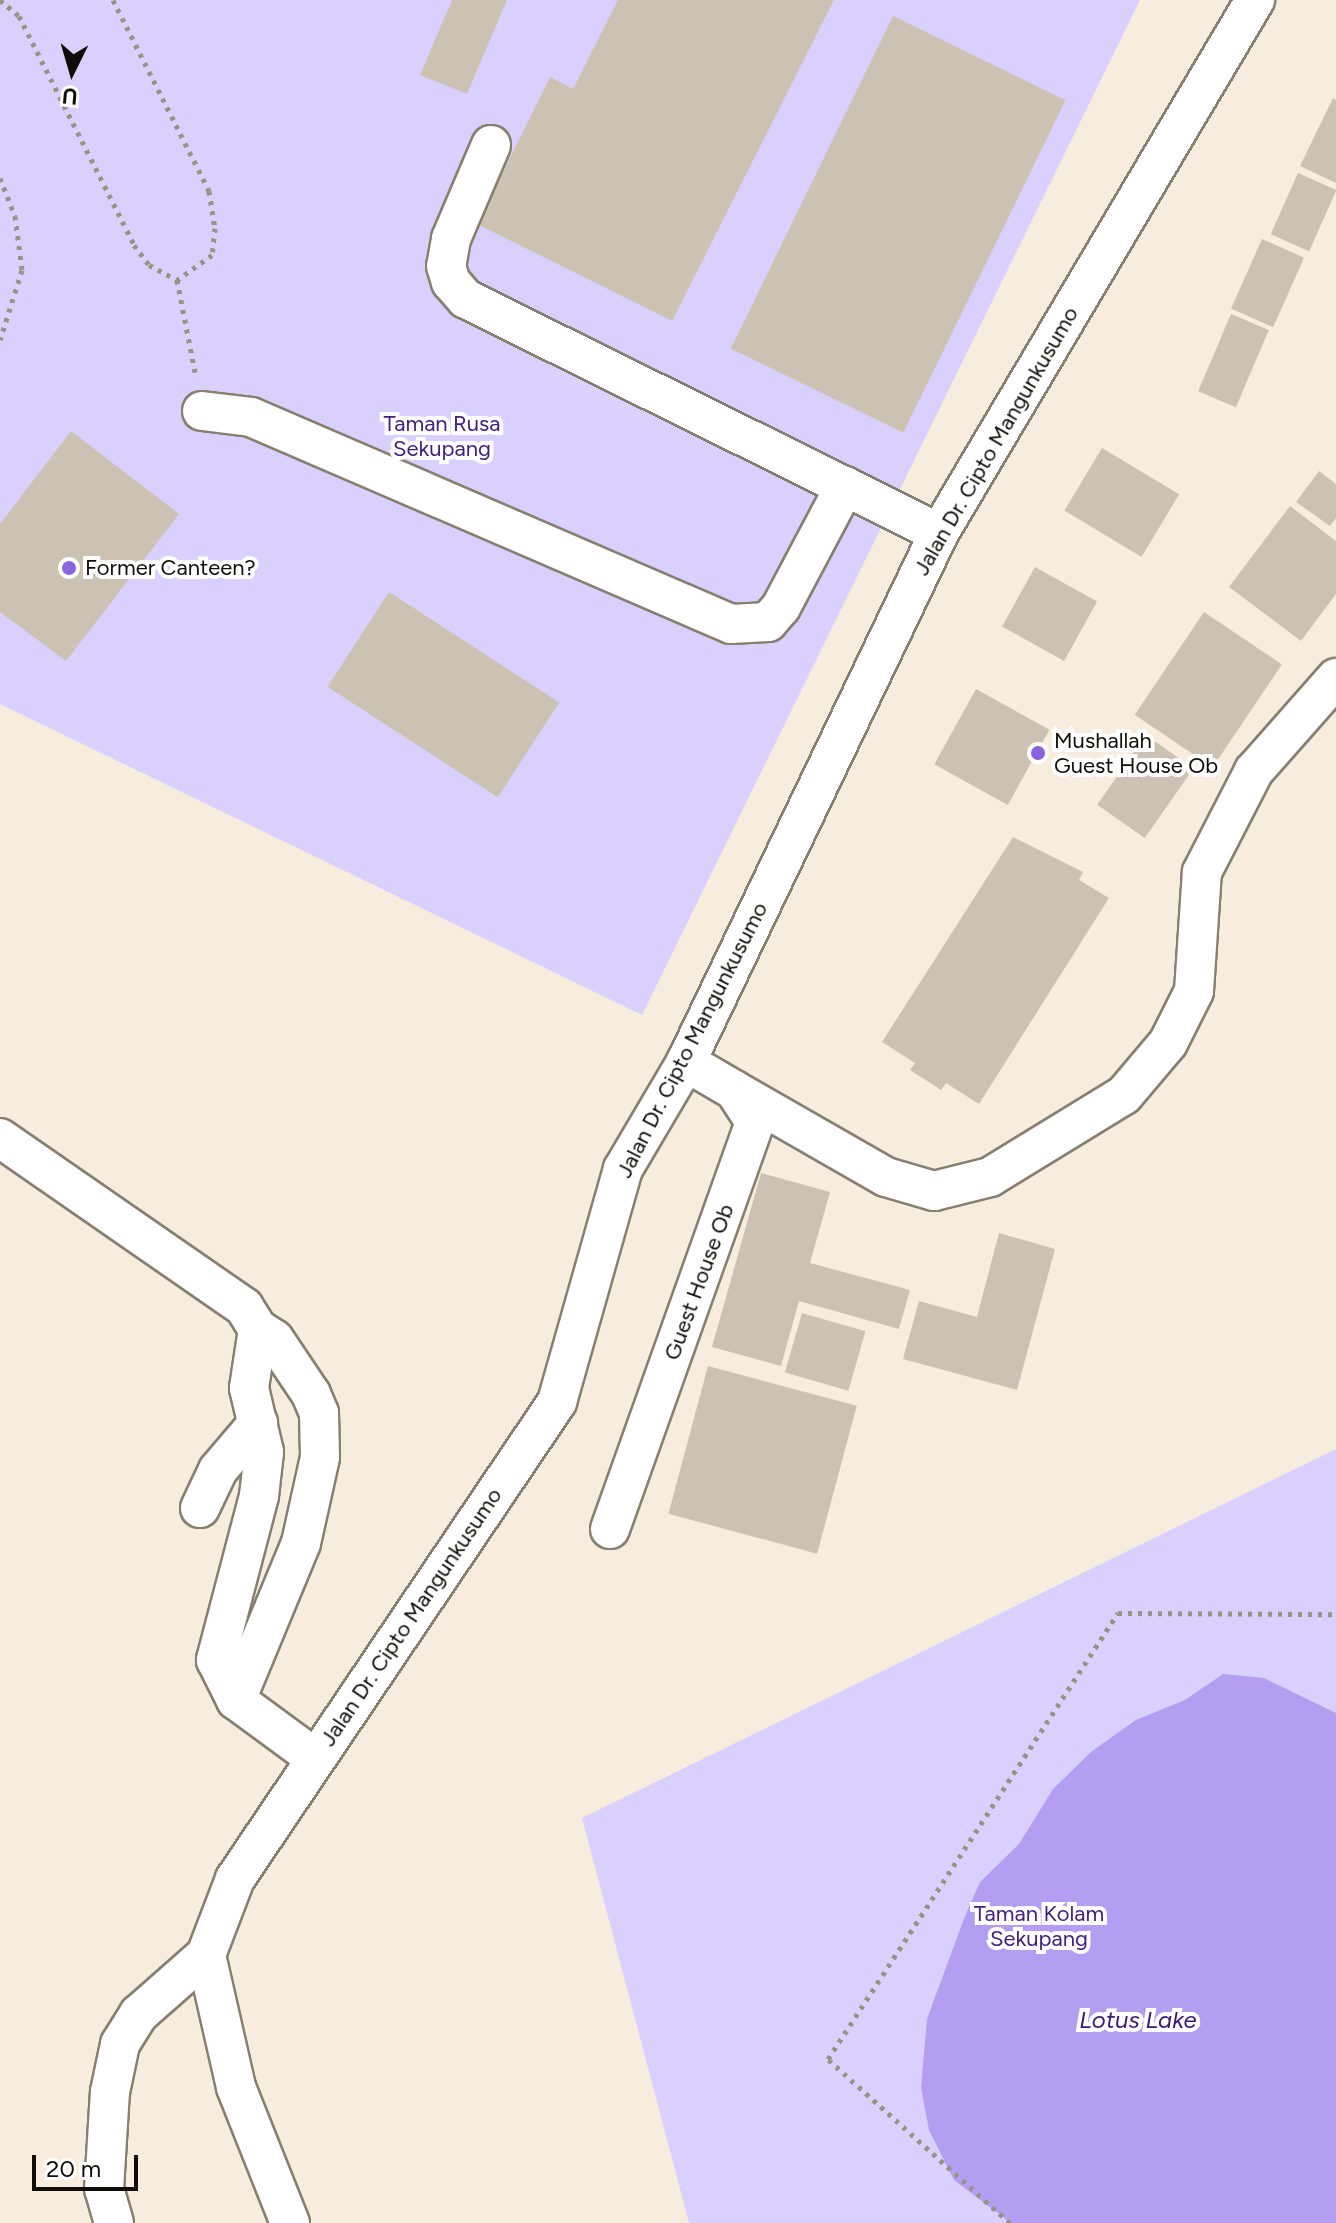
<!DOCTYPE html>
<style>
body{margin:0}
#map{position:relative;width:1336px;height:2223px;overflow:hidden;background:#f6edde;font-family:Figtree,sans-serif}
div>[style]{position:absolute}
.green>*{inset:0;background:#dad0fd}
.water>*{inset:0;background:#b39ef1}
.building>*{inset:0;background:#cbc2b3;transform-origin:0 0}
.path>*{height:5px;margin-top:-2.5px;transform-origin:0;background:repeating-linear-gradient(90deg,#999287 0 4px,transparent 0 10px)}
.roads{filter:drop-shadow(2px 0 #877f71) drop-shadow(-2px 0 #877f71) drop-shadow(0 2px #877f71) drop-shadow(0 -2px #877f71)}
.minor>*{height:38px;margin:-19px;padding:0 19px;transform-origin:19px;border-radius:19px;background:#fff}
.dots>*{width:22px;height:22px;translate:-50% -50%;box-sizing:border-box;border:4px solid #fff;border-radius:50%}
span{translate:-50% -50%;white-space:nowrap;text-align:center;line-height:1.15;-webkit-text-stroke:8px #fff;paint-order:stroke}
.park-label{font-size:22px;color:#43207e}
.street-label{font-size:22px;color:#100d08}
.poi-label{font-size:22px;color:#100d08}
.left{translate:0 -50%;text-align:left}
.water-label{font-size:24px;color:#3c1775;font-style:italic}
.north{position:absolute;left:32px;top:32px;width:80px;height:80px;-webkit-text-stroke:6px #fff;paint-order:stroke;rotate:185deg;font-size:22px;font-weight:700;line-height:32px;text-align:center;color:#100d08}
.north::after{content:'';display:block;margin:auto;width:28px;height:36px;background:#100d08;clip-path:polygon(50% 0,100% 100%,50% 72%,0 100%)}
.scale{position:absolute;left:32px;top:2155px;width:106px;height:36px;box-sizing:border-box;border:4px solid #100d08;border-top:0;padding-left:10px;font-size:24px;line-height:28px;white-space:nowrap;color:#100d08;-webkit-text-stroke:6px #fff;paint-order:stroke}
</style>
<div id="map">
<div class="green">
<i style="clip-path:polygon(0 0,1140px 0,642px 1015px,0 704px)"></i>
<i style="clip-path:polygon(1336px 1449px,1336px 2223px,689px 2223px,582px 1818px)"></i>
</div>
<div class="water">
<i style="clip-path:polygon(1223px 1674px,1264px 1678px,1336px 1713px,1336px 2223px,1011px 2223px,954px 2180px,929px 2130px,921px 2088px,927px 2019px,965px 1916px,980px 1882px,1019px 1844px,1053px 1789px,1092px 1751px,1136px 1720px,1185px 1700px)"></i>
</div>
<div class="building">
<i style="clip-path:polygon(452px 0,507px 0,467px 94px,420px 75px)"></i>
<i style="clip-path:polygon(618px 0,834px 0,672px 321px,477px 224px,550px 77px,573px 89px)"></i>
<i style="left:893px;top:16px;width:192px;height:370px;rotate:26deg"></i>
<i style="clip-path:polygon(1333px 98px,1336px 100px,1336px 183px,1300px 166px)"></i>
<i style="left:1298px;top:173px;width:42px;height:67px;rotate:24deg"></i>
<i style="left:1262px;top:239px;width:46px;height:76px;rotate:24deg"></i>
<i style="left:1231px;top:314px;width:41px;height:84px;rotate:23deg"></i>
<i style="clip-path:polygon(71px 431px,179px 514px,66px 661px,0 612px,0 524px)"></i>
<i style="left:1102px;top:448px;width:90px;height:73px;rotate:31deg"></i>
<i style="clip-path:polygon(1319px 471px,1336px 484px,1336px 518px,1330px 526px,1296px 502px)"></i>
<i style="clip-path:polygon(1290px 506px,1336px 541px,1336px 594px,1301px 641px,1229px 587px)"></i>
<i style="left:1035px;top:567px;width:71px;height:68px;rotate:29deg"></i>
<i style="left:389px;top:592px;width:203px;height:113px;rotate:33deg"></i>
<i style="left:1204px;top:612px;width:94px;height:124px;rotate:34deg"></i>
<i style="left:976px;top:689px;width:84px;height:86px;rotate:29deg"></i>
<i style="left:1146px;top:735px;width:58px;height:85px;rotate:35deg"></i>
<i style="clip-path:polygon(1013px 837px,1083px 872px,1079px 880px,1109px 898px,979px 1104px,946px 1083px,941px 1090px,910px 1070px,915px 1063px,882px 1042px)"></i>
<i style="clip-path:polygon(761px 1173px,830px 1192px,810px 1263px,910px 1290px,899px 1329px,799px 1301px,781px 1366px,712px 1347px)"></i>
<i style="clip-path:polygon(999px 1233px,1055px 1249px,1017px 1390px,903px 1359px,919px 1301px,977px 1317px)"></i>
<i style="left:802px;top:1313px;width:66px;height:62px;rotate:16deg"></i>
<i style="left:708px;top:1366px;width:154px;height:153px;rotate:15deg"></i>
</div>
<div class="path">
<i style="left:0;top:0;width:25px;rotate:40deg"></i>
<i style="left:19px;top:16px;width:256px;rotate:63.3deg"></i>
<i style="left:134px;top:245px;width:25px;rotate:53deg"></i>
<i style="left:149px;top:265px;width:32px;rotate:28deg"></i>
<i style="left:113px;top:0;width:214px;rotate:63.3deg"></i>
<i style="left:209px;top:191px;width:37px;rotate:81deg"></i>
<i style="left:215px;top:228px;width:27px;rotate:96deg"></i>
<i style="left:212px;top:255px;width:43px;rotate:144.5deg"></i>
<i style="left:0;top:178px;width:41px;rotate:68.5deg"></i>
<i style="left:15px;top:216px;width:54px;rotate:82.6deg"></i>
<i style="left:22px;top:270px;width:73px;rotate:107.4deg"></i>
<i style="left:177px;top:280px;width:99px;rotate:78.9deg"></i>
<i style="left:1010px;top:2223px;width:245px;rotate:-138deg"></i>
<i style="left:828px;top:2059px;width:532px;rotate:-56.97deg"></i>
<i style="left:1118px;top:1613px;width:218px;rotate:0.3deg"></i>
</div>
<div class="roads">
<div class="minor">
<i style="left:491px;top:145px;width:102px;rotate:113.1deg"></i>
<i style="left:451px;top:239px;width:27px;rotate:100deg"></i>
<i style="left:446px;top:266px;width:17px;rotate:73deg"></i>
<i style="left:451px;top:282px;width:23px;rotate:49deg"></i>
<i style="left:466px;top:299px;width:528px;rotate:26.32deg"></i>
<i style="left:202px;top:411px;width:49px;rotate:7deg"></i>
<i style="left:251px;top:417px;width:523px;rotate:23.33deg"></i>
<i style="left:731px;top:624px;width:37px;rotate:-3deg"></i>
<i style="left:768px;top:622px;width:20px;rotate:-49deg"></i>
<i style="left:781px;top:607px;width:137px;rotate:-62.1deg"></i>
<i style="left:734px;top:1090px;width:175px;rotate:29.8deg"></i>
<i style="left:886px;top:1177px;width:50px;rotate:16.3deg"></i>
<i style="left:934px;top:1191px;width:58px;rotate:-14deg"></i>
<i style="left:990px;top:1177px;width:157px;rotate:-31.5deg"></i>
<i style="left:1124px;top:1095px;width:68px;rotate:-49.8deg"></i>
<i style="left:1168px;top:1043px;width:58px;rotate:-63.4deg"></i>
<i style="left:1194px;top:991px;width:119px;rotate:-86.2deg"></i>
<i style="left:1202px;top:872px;width:114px;rotate:-62.8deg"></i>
<i style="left:1254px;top:771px;width:124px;rotate:-48.6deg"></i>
<i style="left:0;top:1138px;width:297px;rotate:34.7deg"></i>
<i style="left:244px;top:1307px;width:26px;rotate:58deg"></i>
<i style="left:258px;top:1329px;width:60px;rotate:98.7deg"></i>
<i style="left:249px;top:1388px;width:66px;rotate:76.8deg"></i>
<i style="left:264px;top:1452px;width:44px;rotate:96.5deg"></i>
<i style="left:259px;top:1496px;width:170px;rotate:104.7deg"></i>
<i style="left:216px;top:1660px;width:45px;rotate:63.4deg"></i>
<i style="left:236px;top:1700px;width:98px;rotate:36.3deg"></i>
<i style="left:200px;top:1508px;width:42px;rotate:-64.7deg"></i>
<i style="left:218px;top:1470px;width:62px;rotate:-49.6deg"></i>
<i style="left:610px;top:1529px;width:432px;rotate:-70.4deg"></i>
<i style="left:755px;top:1122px;width:38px;rotate:-123deg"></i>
<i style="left:734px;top:1090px;width:56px;rotate:-149.7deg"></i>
<i style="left:236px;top:1700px;width:170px;rotate:-67.5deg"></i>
<i style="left:301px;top:1543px;width:88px;rotate:-77.5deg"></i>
<i style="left:320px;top:1457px;width:44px;rotate:-91.3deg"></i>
<i style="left:319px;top:1413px;width:21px;rotate:-113deg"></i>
<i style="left:311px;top:1394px;width:66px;rotate:-123.9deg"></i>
<i style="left:274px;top:1339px;width:19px;rotate:-148deg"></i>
<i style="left:114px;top:2223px;width:35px;rotate:-106deg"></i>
<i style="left:104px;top:2189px;width:97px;rotate:-86.5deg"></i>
<i style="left:110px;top:2092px;width:49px;rotate:-78.2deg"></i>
<i style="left:120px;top:2044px;width:36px;rotate:-58deg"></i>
<i style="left:139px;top:2014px;width:89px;rotate:-41.4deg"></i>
<i style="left:290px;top:2223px;width:146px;rotate:-111.7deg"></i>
<i style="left:236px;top:2087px;width:135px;rotate:-102.8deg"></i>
<i style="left:206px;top:1955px;width:81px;rotate:-69.1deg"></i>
<i style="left:235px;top:1879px;width:576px;rotate:-55.98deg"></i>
<i style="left:557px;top:1402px;width:242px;rotate:-74.2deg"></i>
<i style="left:623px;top:1169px;width:124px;rotate:-59.5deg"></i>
<i style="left:686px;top:1062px;width:586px;rotate:-64.44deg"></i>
<i style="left:939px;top:533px;width:620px;rotate:-59.34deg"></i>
</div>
</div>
<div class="dots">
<i style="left:69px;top:568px;background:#8a64de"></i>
<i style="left:1038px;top:753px;background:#8a64de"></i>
</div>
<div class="park-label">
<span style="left:442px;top:436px">Taman Rusa<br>Sekupang</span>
<span style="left:1039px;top:1926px">Taman Kolam<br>Sekupang</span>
</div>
<div class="street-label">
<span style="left:996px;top:441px;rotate:-60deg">Jalan Dr. Cipto Mangunkusumo</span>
<span style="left:692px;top:1040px;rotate:-63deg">Jalan Dr. Cipto Mangunkusumo</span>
<span style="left:699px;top:1282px;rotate:-70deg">Guest House Ob</span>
<span style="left:411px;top:1617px;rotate:-56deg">Jalan Dr. Cipto Mangunkusumo</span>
</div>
<div class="poi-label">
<span class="left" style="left:85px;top:568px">Former Canteen?</span>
<span class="left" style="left:1054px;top:753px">Mushallah<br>Guest House Ob</span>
</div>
<div class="water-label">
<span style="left:1138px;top:2020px">Lotus Lake</span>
</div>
<div class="north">U</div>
<div class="scale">20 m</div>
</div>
